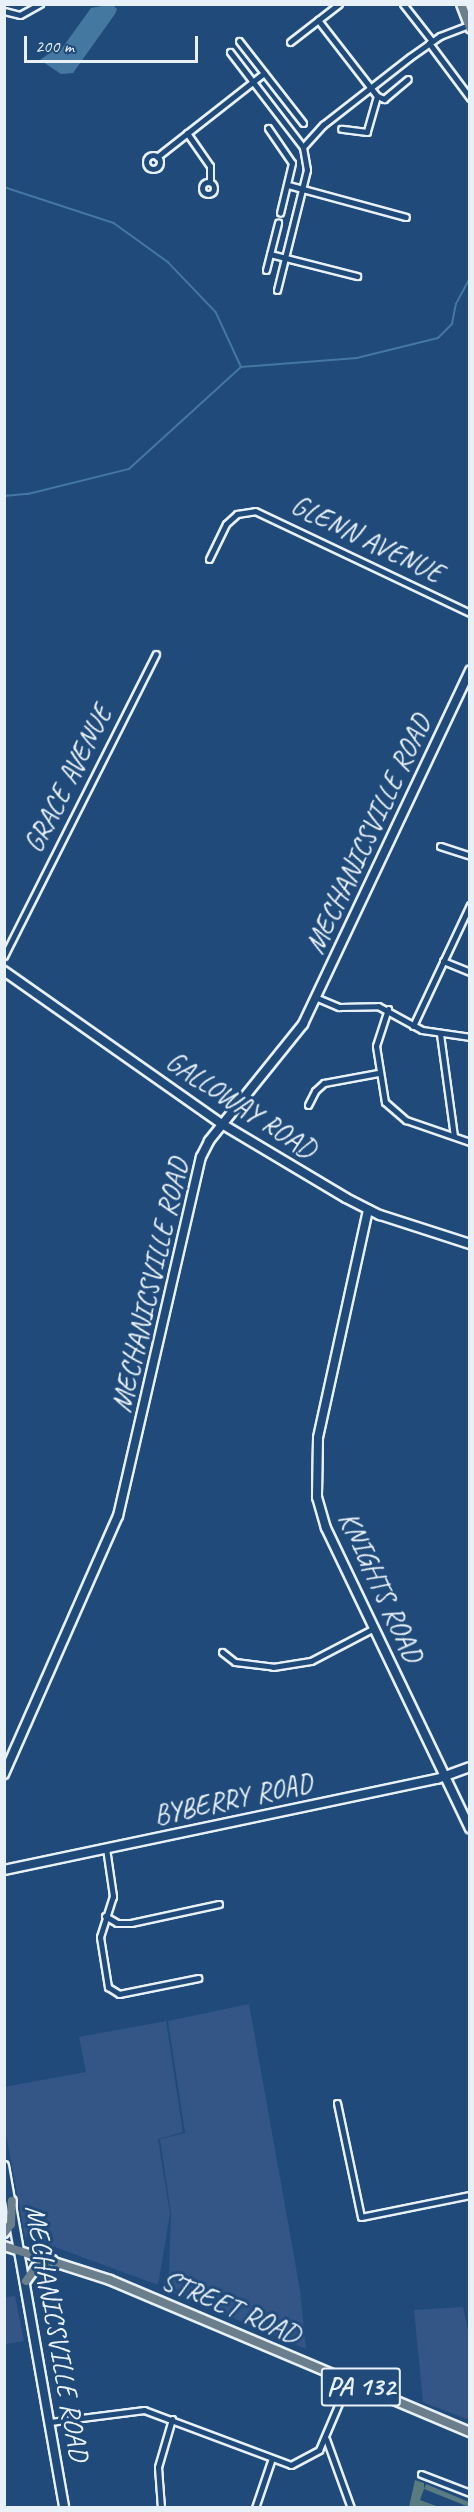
<!DOCTYPE html>
<style>
body{margin:0}
#map{position:relative;width:474px;height:2512px;overflow:hidden;background:#1f4a7a;font-family:Caveat,sans-serif}
div>[style]{position:absolute}
.built>*{inset:0;background:#335686}
.green>*{inset:0;background:#587c81}
.water>*{inset:0;background:#4478a1}
.stream>*{height:1.5px;margin:-0.75px;padding:0 0.75px;transform-origin:0.75px;border-radius:0.75px;background:#4478a1}
.roads{filter:drop-shadow(2px 0 #e8f1f8) drop-shadow(-2px 0 #e8f1f8) drop-shadow(0 2px #e8f1f8) drop-shadow(0 -2px #e8f1f8)}
.street>*{height:5px;margin:-2.5px;padding:0 2.5px;transform-origin:2.5px;border-radius:2.5px;background:#1f4a7a}
.street>.ring{margin:-2.5px;padding:0;box-sizing:content-box;background:none;border:5px solid #1f4a7a;border-radius:50%}
.secondary>*{height:8px;margin:-4px;padding:0 4px;transform-origin:4px;border-radius:4px;background:#1f4a7a}
.primary>*{height:8px;margin:-4px;padding:0 4px;transform-origin:4px;border-radius:4px;background:#6b7e8b}
span{translate:-50% -50%;white-space:nowrap;text-align:center;line-height:1.15;-webkit-text-stroke:6px #1f4a7a;paint-order:stroke}
.shield-label span{padding:2px 4px;background:#1f4a7a;border:2px solid;border-radius:4px;-webkit-text-stroke-width:0}
.shield-label{font-size:27px;color:#e8f1f8;font-weight:700}
.street-label{font-size:28px;color:#e8f1f8}
.frame{position:absolute;inset:0;border:6px solid #e8f1f8;pointer-events:none}
.scale{position:absolute;left:24px;top:36px;width:174px;height:27px;box-sizing:border-box;border:3px solid #e8f1f8;border-top:0;padding-left:8px;font-size:18px;line-height:21px;white-space:nowrap;color:#e8f1f8;-webkit-text-stroke:4px #1f4a7a;paint-order:stroke}
</style>
<div id="map">
<div class="built">
<i style="clip-path:polygon(249px 2004px,300px 2290px,306px 2349px,162px 2288px,169px 2272px,171px 2213px,160px 2139px,185px 2133px,168px 2021px)"></i>
<i style="clip-path:polygon(166px 2021px,183px 2132px,158px 2139px,170px 2214px,158px 2285px,25px 2236px,5px 2129px,4px 2087px,86px 2072px,79px 2037px)"></i>
<i style="clip-path:polygon(15px 2296px,24px 2341px,5px 2344px,5px 2297px)"></i>
<i style="clip-path:polygon(463px 2307px,470px 2340px,470px 2417px,466px 2419px,423px 2402px,414px 2310px)"></i>
</div>
<div class="green">
<i style="clip-path:polygon(415px 2480px,424px 2483px,424px 2489px,426px 2484px,469px 2502px,469px 2507px,424px 2489px,420px 2500px,439px 2507px,409px 2507px)"></i>
</div>
<div class="water">
<i style="clip-path:polygon(112px 4px,117px 9px,115px 14px,73px 73px,61px 74px,40px 60px,55px 49px,60px 51px,91px 8px)"></i>
</div>
<div class="stream">
<i style="left:4px;top:187px;width:116px;rotate:18.1deg"></i>
<i style="left:114px;top:223px;width:67px;rotate:35.8deg"></i>
<i style="left:168px;top:262px;width:69px;rotate:46.2deg"></i>
<i style="left:216px;top:312px;width:60px;rotate:65.2deg"></i>
<i style="left:4px;top:496px;width:24px;rotate:-5deg"></i>
<i style="left:28px;top:494px;width:104px;rotate:-13.9deg"></i>
<i style="left:129px;top:469px;width:151px;rotate:-42.3deg"></i>
<i style="left:241px;top:367px;width:116px;rotate:-4.4deg"></i>
<i style="left:357px;top:358px;width:83px;rotate:-13.9deg"></i>
<i style="left:438px;top:338px;width:20px;rotate:-45deg"></i>
<i style="left:452px;top:324px;width:20px;rotate:-79deg"></i>
<i style="left:456px;top:304px;width:30px;rotate:-62deg"></i>
</div>
<div class="roads">
<div class="street">
<i style="left:403px;top:4px;width:47px;rotate:51.9deg"></i>
<i style="left:4px;top:11px;width:16px;rotate:14deg"></i>
<i style="left:20px;top:15px;width:23px;rotate:-29deg"></i>
<i style="left:318px;top:20px;width:96px;rotate:52.2deg"></i>
<i style="left:377px;top:96px;width:37px;rotate:106deg"></i>
<i style="left:367px;top:132px;width:26px;rotate:-173deg"></i>
<i style="left:239px;top:41px;width:104px;rotate:52deg"></i>
<i style="left:290px;top:42px;width:62px;rotate:-37.8deg"></i>
<i style="left:429px;top:43px;width:69px;rotate:53.3deg"></i>
<i style="left:230px;top:52px;width:120px;rotate:52.5deg"></i>
<i style="left:377px;top:96px;width:8px;rotate:23deg"></i>
<i style="left:384px;top:99px;width:31px;rotate:-40deg"></i>
<i style="left:268px;top:128px;width:42px;rotate:55.6deg"></i>
<i style="left:292px;top:163px;width:51px;rotate:103.5deg"></i>
<i style="left:187px;top:133px;width:40px;rotate:55.1deg"></i>
<i style="left:210px;top:166px;width:16px;rotate:90deg"></i>
<i class="ring" style="left:146px;top:155px;width:9px;height:9px"></i>
<i style="left:157px;top:157px;width:136px;rotate:-38.1deg"></i>
<i class="ring" style="left:202px;top:182px;width:7px;height:7px"></i>
<i style="left:288px;top:185px;width:122px;rotate:15.2deg"></i>
<i style="left:270px;top:254px;width:90px;rotate:14.2deg"></i>
<i style="left:266px;top:270px;width:49px;rotate:-75.7deg"></i>
<i style="left:277px;top:290px;width:124px;rotate:-76deg"></i>
<i style="left:307px;top:170px;width:23px;rotate:-100deg"></i>
<i style="left:303px;top:147px;width:30px;rotate:-48deg"></i>
<i style="left:323px;top:125px;width:110px;rotate:-38deg"></i>
<i style="left:410px;top:57px;width:37px;rotate:-35deg"></i>
<i style="left:440px;top:36px;width:30px;rotate:-21deg"></i>
<i style="left:209px;top:559px;width:39px;rotate:-64deg"></i>
<i style="left:226px;top:524px;width:15px;rotate:-42deg"></i>
<i style="left:237px;top:514px;width:18px;rotate:-9deg"></i>
<i style="left:255px;top:511px;width:238px;rotate:25.4deg"></i>
<i style="left:440px;top:846px;width:32px;rotate:18deg"></i>
<i style="left:4px;top:956px;width:338px;rotate:-63.3deg"></i>
<i style="left:443px;top:961px;width:29px;rotate:22deg"></i>
<i style="left:315px;top:997px;width:26px;rotate:23deg"></i>
<i style="left:339px;top:1007px;width:39px;rotate:-1deg"></i>
<i style="left:378px;top:1006px;width:50px;rotate:28.6deg"></i>
<i style="left:422px;top:1030px;width:49px;rotate:8.3deg"></i>
<i style="left:388px;top:1009px;width:39px;rotate:108deg"></i>
<i style="left:376px;top:1046px;width:57px;rotate:80.9deg"></i>
<i style="left:385px;top:1102px;width:28px;rotate:41deg"></i>
<i style="left:406px;top:1120px;width:68px;rotate:19deg"></i>
<i style="left:413px;top:1026px;width:134px;rotate:-64.8deg"></i>
<i style="left:440px;top:1034px;width:103px;rotate:82.2deg"></i>
<i style="left:308px;top:1105px;width:16px;rotate:-63deg"></i>
<i style="left:315px;top:1091px;width:12px;rotate:-42deg"></i>
<i style="left:324px;top:1083px;width:55px;rotate:-10.5deg"></i>
<i style="left:222px;top:1652px;width:16px;rotate:38deg"></i>
<i style="left:235px;top:1662px;width:38px;rotate:7deg"></i>
<i style="left:273px;top:1667px;width:38px;rotate:-9deg"></i>
<i style="left:311px;top:1661px;width:71px;rotate:-27.6deg"></i>
<i style="left:106px;top:1848px;width:49px;rotate:81.7deg"></i>
<i style="left:113px;top:1896px;width:43px;rotate:107.6deg"></i>
<i style="left:100px;top:1937px;width:51px;rotate:80.9deg"></i>
<i style="left:108px;top:1987px;width:13px;rotate:32deg"></i>
<i style="left:119px;top:1994px;width:81px;rotate:-11.4deg"></i>
<i style="left:105px;top:1916px;width:14px;rotate:30deg"></i>
<i style="left:117px;top:1923px;width:14px"></i>
<i style="left:131px;top:1923px;width:90px;rotate:-12.2deg"></i>
<i style="left:337px;top:2103px;width:116px;rotate:78.1deg"></i>
<i style="left:361px;top:2217px;width:111px;rotate:-11.4deg"></i>
<i style="left:50px;top:2422px;width:95px;rotate:-7.3deg"></i>
<i style="left:144px;top:2410px;width:157px;rotate:20.5deg"></i>
<i style="left:291px;top:2465px;width:32px;rotate:-28deg"></i>
<i style="left:319px;top:2450px;width:74px;rotate:-66.9deg"></i>
<i style="left:326px;top:2439px;width:73px;rotate:70.1deg"></i>
<i style="left:421px;top:2474px;width:53px;rotate:21.2deg"></i>
<i style="left:161px;top:2508px;width:41px;rotate:-94.2deg"></i>
<i style="left:158px;top:2467px;width:50px;rotate:-73.7deg"></i>
<i style="left:255px;top:2508px;width:50px;rotate:-71.2deg"></i>
</div>
<div class="secondary">
<i style="left:4px;top:971px;width:266px;rotate:35.1deg"></i>
<i style="left:222px;top:1124px;width:144px;rotate:30.8deg"></i>
<i style="left:346px;top:1198px;width:38px;rotate:27deg"></i>
<i style="left:380px;top:1215px;width:95px;rotate:17.9deg"></i>
<i style="left:368px;top:1210px;width:233px;rotate:102.4deg"></i>
<i style="left:318px;top:1438px;width:59px;rotate:91deg"></i>
<i style="left:317px;top:1497px;width:32px;rotate:74deg"></i>
<i style="left:326px;top:1528px;width:333px;rotate:64.4deg"></i>
<i style="left:4px;top:1774px;width:282px;rotate:-66.2deg"></i>
<i style="left:118px;top:1516px;width:368px;rotate:-77deg"></i>
<i style="left:201px;top:1157px;width:18px;rotate:-63deg"></i>
<i style="left:209px;top:1141px;width:150px;rotate:-51.2deg"></i>
<i style="left:303px;top:1024px;width:391px;rotate:-64.7deg"></i>
<i style="left:4px;top:1870px;width:442px;rotate:-11.9deg"></i>
<i style="left:437px;top:1779px;width:35px;rotate:-20deg"></i>
<i style="left:4px;top:2166px;width:347px;rotate:80deg"></i>
</div>
<div class="primary">
<i style="left:461px;top:4px;width:26px;rotate:69deg"></i>
<i style="left:4px;top:2233px;width:11px;rotate:-52deg"></i>
<i style="left:11px;top:2224px;width:23px;rotate:-88deg"></i>
<i style="left:4px;top:2246px;width:111px;rotate:17.8deg"></i>
<i style="left:110px;top:2280px;width:391px;rotate:22.9deg"></i>
<i style="left:26px;top:2281px;width:17px;rotate:-54deg"></i>
<i style="left:36px;top:2267px;width:18px;rotate:-22deg"></i>
</div>
</div>
<div class="shield-label">
<span style="left:361px;top:2387px">PA 132</span>
</div>
<div class="street-label">
<span style="left:367px;top:539px;rotate:26deg">GLENN AVENUE</span>
<span style="left:68px;top:779px;rotate:-63deg">GRACE AVENUE</span>
<span style="left:368px;top:834px;rotate:-65deg">MECHANICSVILLE ROAD</span>
<span style="left:241px;top:1105px;rotate:33deg">GALLOWAY ROAD</span>
<span style="left:150px;top:1285px;rotate:-77deg">MECHANICSVILLE ROAD</span>
<span style="left:381px;top:1587px;rotate:65deg">KNIGHTS ROAD</span>
<span style="left:233px;top:1799px;rotate:-12deg">BYBERRY ROAD</span>
<span style="left:231px;top:2307px;rotate:23deg">STREET ROAD</span>
<span style="left:57px;top:2333px;rotate:80deg">MECHANICSVILLE ROAD</span>
</div>
<div class="frame"></div>
<div class="scale">200 m</div>
</div>
